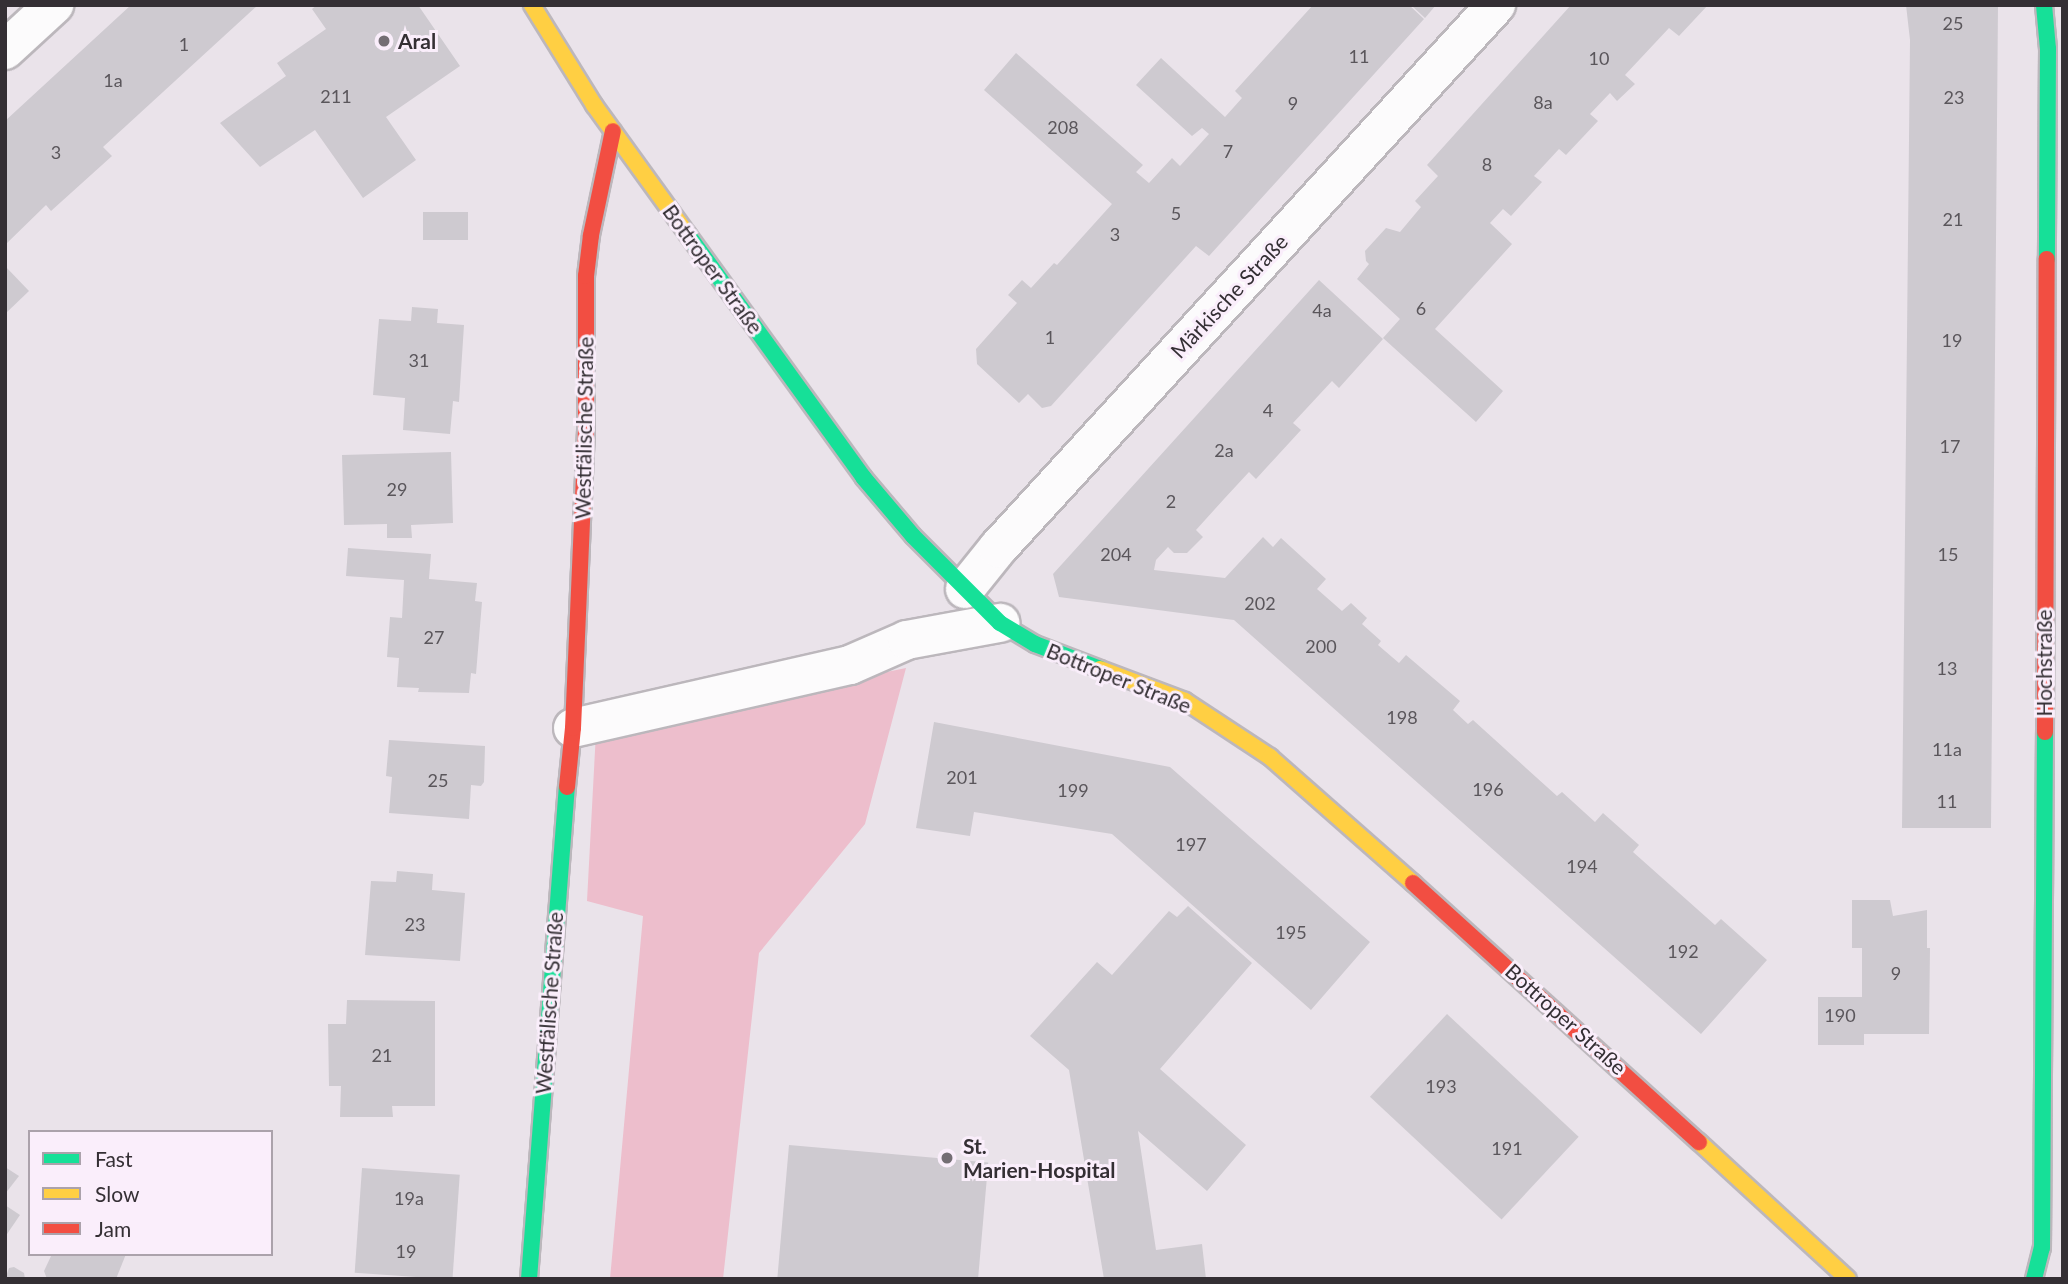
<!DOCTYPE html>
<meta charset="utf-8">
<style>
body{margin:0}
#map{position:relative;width:2068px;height:1284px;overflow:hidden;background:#eae3ea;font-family:Lato,sans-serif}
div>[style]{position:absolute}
.green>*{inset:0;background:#edbecc}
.building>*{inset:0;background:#cecad0;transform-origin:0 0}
.roads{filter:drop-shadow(2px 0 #bcb7bc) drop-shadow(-2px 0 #bcb7bc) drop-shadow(0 2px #bcb7bc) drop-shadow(0 -2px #bcb7bc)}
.street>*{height:38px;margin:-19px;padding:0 19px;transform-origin:19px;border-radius:19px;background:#fcfbfc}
.fast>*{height:16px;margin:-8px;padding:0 8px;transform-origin:8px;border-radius:8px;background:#16e098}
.slow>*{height:16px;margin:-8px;padding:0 8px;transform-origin:8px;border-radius:8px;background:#ffcf43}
.jam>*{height:16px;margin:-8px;padding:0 8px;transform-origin:8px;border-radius:8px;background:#f24e42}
.dots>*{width:19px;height:19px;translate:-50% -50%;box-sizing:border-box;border:4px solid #faeefb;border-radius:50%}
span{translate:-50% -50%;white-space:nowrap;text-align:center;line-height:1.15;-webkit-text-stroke:6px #faeefb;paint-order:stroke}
.number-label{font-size:18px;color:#5a565b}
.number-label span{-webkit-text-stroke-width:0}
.poi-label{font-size:21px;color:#342f34;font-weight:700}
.left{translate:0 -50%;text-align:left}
.street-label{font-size:21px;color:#342f34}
.frame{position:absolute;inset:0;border:7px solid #342f34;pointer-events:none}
.legend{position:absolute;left:28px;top:1130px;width:245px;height:126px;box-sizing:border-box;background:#faeefb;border:2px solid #aba2ab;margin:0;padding:9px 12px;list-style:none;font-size:21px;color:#342f34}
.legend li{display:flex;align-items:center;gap:14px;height:35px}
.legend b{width:35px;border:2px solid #aba2ab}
</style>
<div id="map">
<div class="green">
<i style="clip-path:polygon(906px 668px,865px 824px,759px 953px,723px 1279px,610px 1279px,643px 916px,587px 901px,596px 732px)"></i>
</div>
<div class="building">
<i style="clip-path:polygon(131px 5px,258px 5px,103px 147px,112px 156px,51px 211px,46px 205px,5px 245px,5px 121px)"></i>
<i style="clip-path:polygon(317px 5px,418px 5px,460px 66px,386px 117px,416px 160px,363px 198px,315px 130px,260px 167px,220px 123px,286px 76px,277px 63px,326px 29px,312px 9px)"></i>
<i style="clip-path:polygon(1313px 5px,1409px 5px,1424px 19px,1209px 256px,1196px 246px,1051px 406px,1042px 408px,1028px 394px,1019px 403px,977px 364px,976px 349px,1017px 303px,1008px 295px,1022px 280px,1031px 288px,1054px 263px,1057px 265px,1112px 204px,984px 90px,1016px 53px,1143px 165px,1136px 172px,1149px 183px,1172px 158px,1180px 166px,1209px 134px,1202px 128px,1192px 136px,1136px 85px,1161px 58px,1225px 117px,1242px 98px,1235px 91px)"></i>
<i style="clip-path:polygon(1411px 5px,1436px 5px,1425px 18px)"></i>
<i style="clip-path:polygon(1571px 5px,1708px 5px,1679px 36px,1669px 28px,1625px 75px,1635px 84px,1617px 101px,1610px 93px,1590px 114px,1598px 121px,1566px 155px,1559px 149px,1534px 176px,1542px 182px,1511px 216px,1503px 209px,1490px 223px,1512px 244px,1435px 329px,1503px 391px,1476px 422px,1383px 338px,1400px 319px,1357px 279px,1369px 264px,1366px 261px,1365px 251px,1386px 228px,1400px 232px,1421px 207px,1415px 201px,1438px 176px,1427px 165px)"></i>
<i style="clip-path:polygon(1906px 5px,1998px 5px,1991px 828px,1902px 828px,1910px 40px)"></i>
<i style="left:468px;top:212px;width:28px;height:45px;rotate:90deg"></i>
<i style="clip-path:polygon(5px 266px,29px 291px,5px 314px)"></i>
<i style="clip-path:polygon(1319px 280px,1383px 339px,1339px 388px,1332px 381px,1293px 423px,1301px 430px,1256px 479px,1249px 472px,1224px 499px,1196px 530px,1203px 537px,1187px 553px,1174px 553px,1168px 547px,1156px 560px,1154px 570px,1225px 578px,1263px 537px,1273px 547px,1281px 538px,1326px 579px,1317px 589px,1342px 611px,1351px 603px,1367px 618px,1362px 624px,1381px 641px,1378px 645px,1399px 663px,1406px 655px,1460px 701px,1453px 710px,1468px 724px,1473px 720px,1557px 796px,1562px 792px,1595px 822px,1603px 813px,1639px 845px,1633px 852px,1715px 925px,1721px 919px,1767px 960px,1701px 1034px,1234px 620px,1059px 597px,1053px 574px)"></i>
<i style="clip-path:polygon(412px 307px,438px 309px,437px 323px,464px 325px,459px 402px,453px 401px,450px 434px,403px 430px,405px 398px,373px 395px,379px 319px,411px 321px)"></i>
<i style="clip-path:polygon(451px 452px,453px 523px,411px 525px,412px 538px,387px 538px,387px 524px,344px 525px,342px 455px)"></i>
<i style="clip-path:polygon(348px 548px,431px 554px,429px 579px,477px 583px,475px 601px,482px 602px,476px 674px,471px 673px,469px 693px,418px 692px,419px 688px,397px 687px,399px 658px,387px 657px,390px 617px,402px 618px,404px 580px,346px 576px)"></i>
<i style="clip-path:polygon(934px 722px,1170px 767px,1370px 942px,1311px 1010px,1112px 834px,974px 812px,970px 836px,916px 828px)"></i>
<i style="clip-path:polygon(389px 740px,485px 746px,484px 782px,481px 786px,471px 785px,469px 819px,389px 813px,392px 777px,386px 776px)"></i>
<i style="clip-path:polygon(397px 871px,433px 874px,432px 890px,465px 893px,460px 961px,365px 955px,371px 881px,396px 882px)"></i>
<i style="clip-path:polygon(1852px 900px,1890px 900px,1893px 916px,1927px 910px,1927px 948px,1930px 948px,1929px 1034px,1864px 1034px,1864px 1045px,1818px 1045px,1818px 997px,1862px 997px,1862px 948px,1852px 948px)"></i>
<i style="clip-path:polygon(1188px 906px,1252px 963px,1160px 1069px,1246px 1145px,1207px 1191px,1138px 1131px,1156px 1250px,1202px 1244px,1206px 1279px,1104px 1279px,1069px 1070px,1030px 1036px,1097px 962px,1112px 975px,1169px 911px,1177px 917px)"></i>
<i style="clip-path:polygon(347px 1000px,435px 1001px,435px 1106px,392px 1106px,393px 1117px,340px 1117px,341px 1086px,329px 1086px,328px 1024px,346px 1024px)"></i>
<i style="left:1447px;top:1014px;width:180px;height:113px;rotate:43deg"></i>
<i style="left:789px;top:1145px;width:200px;height:134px;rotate:5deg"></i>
<i style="clip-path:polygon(5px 1167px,19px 1176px,5px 1194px)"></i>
<i style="left:362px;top:1168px;width:98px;height:105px;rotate:4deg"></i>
<i style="clip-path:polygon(5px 1205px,20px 1215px,5px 1237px)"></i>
<i style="clip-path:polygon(52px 1254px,126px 1254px,116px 1279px,47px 1279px,44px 1271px)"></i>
<i style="clip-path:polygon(14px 1267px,24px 1273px,25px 1279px,5px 1279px,9px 1268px)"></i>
</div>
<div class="roads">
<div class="street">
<i style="left:5px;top:50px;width:67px;rotate:-42.6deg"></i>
<i style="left:965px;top:589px;width:53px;rotate:-51.2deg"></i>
<i style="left:998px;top:548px;width:737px;rotate:-47.48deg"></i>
<i style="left:573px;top:728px;width:284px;rotate:-12.8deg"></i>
<i style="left:850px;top:665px;width:62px;rotate:-23.7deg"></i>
<i style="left:907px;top:640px;width:95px;rotate:-10.4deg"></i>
</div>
<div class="fast">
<i style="left:2044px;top:5px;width:44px;rotate:84.8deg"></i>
<i style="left:2048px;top:49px;width:210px;rotate:90.3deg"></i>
<i style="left:688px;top:235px;width:299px;rotate:54.1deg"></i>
<i style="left:863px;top:477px;width:77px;rotate:49.7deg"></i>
<i style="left:913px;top:536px;width:123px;rotate:45deg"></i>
<i style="left:1000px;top:623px;width:41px;rotate:31deg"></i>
<i style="left:1035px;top:644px;width:70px;rotate:21deg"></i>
<i style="left:529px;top:1279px;width:493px;rotate:-85.6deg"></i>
<i style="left:2034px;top:1279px;width:32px;rotate:-76deg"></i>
<i style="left:2042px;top:1248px;width:516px;rotate:-89.67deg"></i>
</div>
<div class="slow">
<i style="left:532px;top:5px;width:118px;rotate:58.2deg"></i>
<i style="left:594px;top:105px;width:160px;rotate:54.1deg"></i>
<i style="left:1100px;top:669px;width:91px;rotate:20.6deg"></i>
<i style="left:1185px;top:701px;width:102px;rotate:33.4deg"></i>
<i style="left:1270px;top:757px;width:191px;rotate:41.4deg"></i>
<i style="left:1699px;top:1142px;width:202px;rotate:42.6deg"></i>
</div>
<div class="jam">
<i style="left:2045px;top:732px;width:473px;rotate:-89.8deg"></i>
<i style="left:567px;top:787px;width:59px;rotate:-84.2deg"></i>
<i style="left:573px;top:728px;width:299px;rotate:-87.5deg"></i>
<i style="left:586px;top:429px;width:153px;rotate:-90deg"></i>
<i style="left:586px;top:276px;width:41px;rotate:-83deg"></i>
<i style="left:591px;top:235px;width:106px;rotate:-78.1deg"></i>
<i style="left:1413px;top:883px;width:386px;rotate:42.2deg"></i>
</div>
</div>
<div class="dots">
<i style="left:384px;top:41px;background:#746e74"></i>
<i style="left:947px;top:1158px;background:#746e74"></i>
</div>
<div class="number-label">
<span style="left:1953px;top:23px">25</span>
<span style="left:184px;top:44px">1</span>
<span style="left:1359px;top:56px">11</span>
<span style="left:1599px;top:58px">10</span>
<span style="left:113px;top:80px">1a</span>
<span style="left:336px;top:96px">211</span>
<span style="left:1954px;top:97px">23</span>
<span style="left:1543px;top:102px">8a</span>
<span style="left:1293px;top:103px">9</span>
<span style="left:1063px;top:127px">208</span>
<span style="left:1228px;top:151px">7</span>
<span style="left:56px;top:152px">3</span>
<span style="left:1487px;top:164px">8</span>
<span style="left:1176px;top:213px">5</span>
<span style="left:1953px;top:219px">21</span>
<span style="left:1115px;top:234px">3</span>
<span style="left:1421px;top:308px">6</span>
<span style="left:1322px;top:310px">4a</span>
<span style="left:1050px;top:337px">1</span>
<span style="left:1952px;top:340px">19</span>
<span style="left:419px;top:360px">31</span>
<span style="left:1268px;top:410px">4</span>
<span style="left:1950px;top:446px">17</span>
<span style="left:1224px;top:450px">2a</span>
<span style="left:397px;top:489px">29</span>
<span style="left:1171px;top:501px">2</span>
<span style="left:1116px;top:554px">204</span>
<span style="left:1948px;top:554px">15</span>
<span style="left:1260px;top:603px">202</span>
<span style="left:434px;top:637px">27</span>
<span style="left:1321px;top:646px">200</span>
<span style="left:1947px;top:668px">13</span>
<span style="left:1402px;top:717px">198</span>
<span style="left:1947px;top:749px">11a</span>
<span style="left:962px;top:777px">201</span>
<span style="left:438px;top:780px">25</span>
<span style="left:1488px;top:789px">196</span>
<span style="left:1073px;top:790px">199</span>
<span style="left:1947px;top:801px">11</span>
<span style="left:1191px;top:844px">197</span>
<span style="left:1582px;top:866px">194</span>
<span style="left:415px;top:924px">23</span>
<span style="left:1291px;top:932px">195</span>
<span style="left:1683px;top:951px">192</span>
<span style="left:1896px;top:973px">9</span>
<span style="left:1840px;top:1015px">190</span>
<span style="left:382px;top:1055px">21</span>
<span style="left:1441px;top:1086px">193</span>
<span style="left:1507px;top:1148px">191</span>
<span style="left:409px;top:1198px">19a</span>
<span style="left:406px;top:1251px">19</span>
</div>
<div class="poi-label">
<span class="left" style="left:398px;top:41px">Aral</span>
<span class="left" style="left:963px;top:1158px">St.<br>Marien-Hospital</span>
</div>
<div class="street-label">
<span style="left:713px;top:269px;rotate:54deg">Bottroper Straße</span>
<span style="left:1229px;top:296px;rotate:-47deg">Märkische Straße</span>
<span style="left:584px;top:428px;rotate:-89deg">Westfälische Straße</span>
<span style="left:2044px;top:663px;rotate:-90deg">Hochstraße</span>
<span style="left:1119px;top:678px;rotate:22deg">Bottroper Straße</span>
<span style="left:549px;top:1003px;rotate:-86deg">Westfälische Straße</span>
<span style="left:1566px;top:1019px;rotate:42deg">Bottroper Straße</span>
</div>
<div class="frame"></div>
<ul class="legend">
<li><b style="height:9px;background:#16e098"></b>Fast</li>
<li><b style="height:9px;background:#ffcf43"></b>Slow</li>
<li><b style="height:9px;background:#f24e42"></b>Jam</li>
</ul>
</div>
